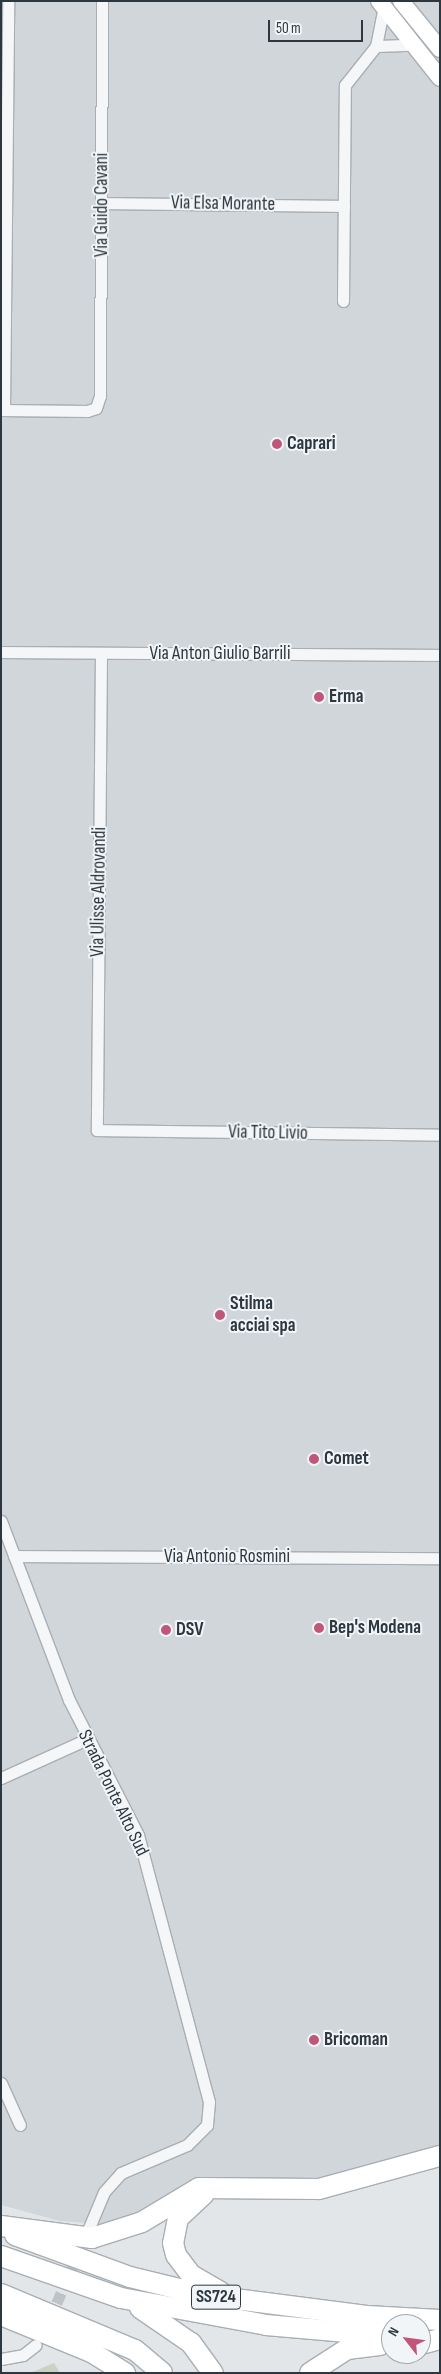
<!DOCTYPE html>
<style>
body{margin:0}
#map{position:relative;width:441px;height:2374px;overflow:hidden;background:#e2e6e9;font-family:"Sofia Sans Condensed",sans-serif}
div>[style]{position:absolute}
.built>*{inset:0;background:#d1d6db}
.green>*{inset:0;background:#cad2c4}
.street-tunnel>*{height:11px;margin-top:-5.5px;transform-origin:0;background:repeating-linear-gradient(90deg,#bec3c7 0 11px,transparent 0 16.5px)}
.roads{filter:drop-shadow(1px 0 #a8aeb3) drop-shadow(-1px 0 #a8aeb3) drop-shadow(0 1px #a8aeb3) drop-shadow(0 -1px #a8aeb3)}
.street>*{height:11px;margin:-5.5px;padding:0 5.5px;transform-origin:5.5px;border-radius:5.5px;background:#f5f6f8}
.secondary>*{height:16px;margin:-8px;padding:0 8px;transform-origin:8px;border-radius:8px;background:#fff}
.highway>*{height:20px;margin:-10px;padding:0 10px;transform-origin:10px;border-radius:10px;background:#fff}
.dots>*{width:14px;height:14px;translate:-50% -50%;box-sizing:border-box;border:2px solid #f2f5f7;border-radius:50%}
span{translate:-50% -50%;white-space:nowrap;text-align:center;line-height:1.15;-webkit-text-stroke:4px #f2f5f7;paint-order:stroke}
.shield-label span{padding:1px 4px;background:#f2f5f7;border:1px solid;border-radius:4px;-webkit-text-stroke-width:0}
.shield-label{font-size:18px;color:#2c373f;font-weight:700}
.street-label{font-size:19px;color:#2c373f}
.poi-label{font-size:19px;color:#2c373f;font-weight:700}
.left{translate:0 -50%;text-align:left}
.frame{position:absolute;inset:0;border:2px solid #2c373f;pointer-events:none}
.north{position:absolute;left:381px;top:2314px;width:50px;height:50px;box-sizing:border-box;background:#f2f5f7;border:1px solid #a3a9ad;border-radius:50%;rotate:300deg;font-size:14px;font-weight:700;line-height:20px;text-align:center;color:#2c373f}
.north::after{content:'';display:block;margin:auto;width:18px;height:22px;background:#c05679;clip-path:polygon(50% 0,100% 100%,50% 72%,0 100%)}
.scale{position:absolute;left:268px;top:20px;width:95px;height:22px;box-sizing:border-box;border:2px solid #2c373f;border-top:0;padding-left:6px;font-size:15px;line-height:18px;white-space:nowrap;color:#2c373f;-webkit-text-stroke:4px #f2f5f7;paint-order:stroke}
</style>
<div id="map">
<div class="built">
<i style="clip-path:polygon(1px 1px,440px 1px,440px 2145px,313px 2183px,202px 2180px,134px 2216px,100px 2224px,60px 2221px,1px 2205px)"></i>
</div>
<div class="green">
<i style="clip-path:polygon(54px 2363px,60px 2373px,30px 2373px)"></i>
</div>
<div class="street-tunnel">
<i style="left:50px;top:2318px;width:71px;rotate:-66deg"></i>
</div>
<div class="roads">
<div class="street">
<i style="left:376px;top:46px;width:36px;rotate:-2deg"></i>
<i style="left:102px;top:203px;width:242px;rotate:0.7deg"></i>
<i style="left:343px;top:301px;width:216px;rotate:-89.5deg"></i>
<i style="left:345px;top:85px;width:50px;rotate:-51.5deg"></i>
<i style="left:376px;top:46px;width:41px;rotate:-78.7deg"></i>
<i style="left:1px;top:410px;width:86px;rotate:0.7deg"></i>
<i style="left:87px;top:411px;width:9px;rotate:-18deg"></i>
<i style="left:96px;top:408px;width:13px;rotate:-72deg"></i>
<i style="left:100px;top:396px;width:395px;rotate:-89.7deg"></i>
<i style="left:4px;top:410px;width:409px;rotate:-89.4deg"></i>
<i style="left:1px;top:652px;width:439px;rotate:0.4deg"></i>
<i style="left:101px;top:653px;width:477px;rotate:90.5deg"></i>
<i style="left:97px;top:1130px;width:343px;rotate:0.8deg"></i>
<i style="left:1px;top:1521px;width:191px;rotate:69.2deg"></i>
<i style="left:69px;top:1700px;width:152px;rotate:62.9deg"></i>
<i style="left:138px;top:1835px;width:276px;rotate:75.1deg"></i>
<i style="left:209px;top:2102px;width:23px;rotate:95deg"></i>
<i style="left:207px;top:2125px;width:28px;rotate:135deg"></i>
<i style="left:187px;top:2145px;width:72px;rotate:157deg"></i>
<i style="left:121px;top:2173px;width:25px;rotate:132deg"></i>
<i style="left:104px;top:2192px;width:41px;rotate:112.8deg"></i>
<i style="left:14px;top:1556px;width:426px;rotate:0.3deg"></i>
<i style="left:1px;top:1778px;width:94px;rotate:-24.4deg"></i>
<i style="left:1px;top:2083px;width:46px;rotate:65.7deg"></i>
<i style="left:1px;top:2359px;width:22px;rotate:-10deg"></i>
<i style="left:23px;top:2355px;width:16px;rotate:-38deg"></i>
</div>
<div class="secondary">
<i style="left:379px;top:1px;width:98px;rotate:51.6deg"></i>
<i style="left:401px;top:1px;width:62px;rotate:50.9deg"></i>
</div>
<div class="highway">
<i style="left:204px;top:2194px;width:35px;rotate:137deg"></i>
<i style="left:178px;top:2218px;width:25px;rotate:101deg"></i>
<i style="left:173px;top:2243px;width:12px;rotate:76deg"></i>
<i style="left:176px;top:2255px;width:25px;rotate:53deg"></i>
<i style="left:191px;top:2275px;width:34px;rotate:30deg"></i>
<i style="left:1px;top:2226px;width:92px;rotate:7.5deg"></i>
<i style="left:92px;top:2238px;width:52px;rotate:-17.7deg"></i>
<i style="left:142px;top:2222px;width:66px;rotate:-30.8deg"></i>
<i style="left:199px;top:2188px;width:120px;rotate:0.5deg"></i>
<i style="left:319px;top:2189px;width:125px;rotate:-15.3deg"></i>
<i style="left:15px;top:2235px;width:122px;rotate:20.1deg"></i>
<i style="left:130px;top:2277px;width:76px;rotate:13.7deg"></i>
<i style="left:204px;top:2295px;width:164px;rotate:7.3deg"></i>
<i style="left:367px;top:2316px;width:73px;rotate:3.1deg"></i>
<i style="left:1px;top:2256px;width:127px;rotate:19.3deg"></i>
<i style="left:121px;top:2298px;width:147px;rotate:10.5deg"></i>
<i style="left:266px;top:2325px;width:125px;rotate:5deg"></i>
<i style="left:1px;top:2294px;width:145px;rotate:22.7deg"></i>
<i style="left:135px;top:2350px;width:35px;rotate:40deg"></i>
<i style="left:140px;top:2308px;width:62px;rotate:34.5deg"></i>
<i style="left:191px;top:2343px;width:37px;rotate:54deg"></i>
<i style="left:1px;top:2315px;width:100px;rotate:22.4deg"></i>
<i style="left:93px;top:2353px;width:38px;rotate:32deg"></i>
<i style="left:421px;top:2344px;width:20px;rotate:-15deg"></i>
<i style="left:310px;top:2373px;width:44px;rotate:-33deg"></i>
<i style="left:347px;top:2349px;width:33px;rotate:-7deg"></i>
</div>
</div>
<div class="dots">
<i style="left:277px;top:444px;background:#c05679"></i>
<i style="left:319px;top:697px;background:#c05679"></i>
<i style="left:220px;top:1315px;background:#c05679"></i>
<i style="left:314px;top:1459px;background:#c05679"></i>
<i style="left:319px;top:1628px;background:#c05679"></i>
<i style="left:166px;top:1630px;background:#c05679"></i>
<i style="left:314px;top:2040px;background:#c05679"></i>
</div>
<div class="shield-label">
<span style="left:216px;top:2297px">SS724</span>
</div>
<div class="street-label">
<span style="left:223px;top:204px;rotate:1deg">Via Elsa Morante</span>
<span style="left:102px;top:205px;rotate:-90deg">Via Guido Cavani</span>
<span style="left:220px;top:654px">Via Anton Giulio Barrili</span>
<span style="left:99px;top:892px;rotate:-89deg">Via Ulisse Aldrovandi</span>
<span style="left:268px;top:1133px;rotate:1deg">Via Tito Livio</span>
<span style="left:227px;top:1557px">Via Antonio Rosmini</span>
<span style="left:113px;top:1793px;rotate:64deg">Strada Ponte Alto Sud</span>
</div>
<div class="poi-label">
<span class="left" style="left:287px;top:444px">Caprari</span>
<span class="left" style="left:329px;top:697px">Erma</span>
<span class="left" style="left:230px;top:1315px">Stilma<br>acciai spa</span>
<span class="left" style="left:324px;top:1459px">Comet</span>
<span class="left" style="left:329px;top:1628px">Bep's Modena</span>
<span class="left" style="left:176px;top:1630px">DSV</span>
<span class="left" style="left:324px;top:2040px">Bricoman</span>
</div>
<div class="frame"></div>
<div class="north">N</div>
<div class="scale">50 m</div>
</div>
